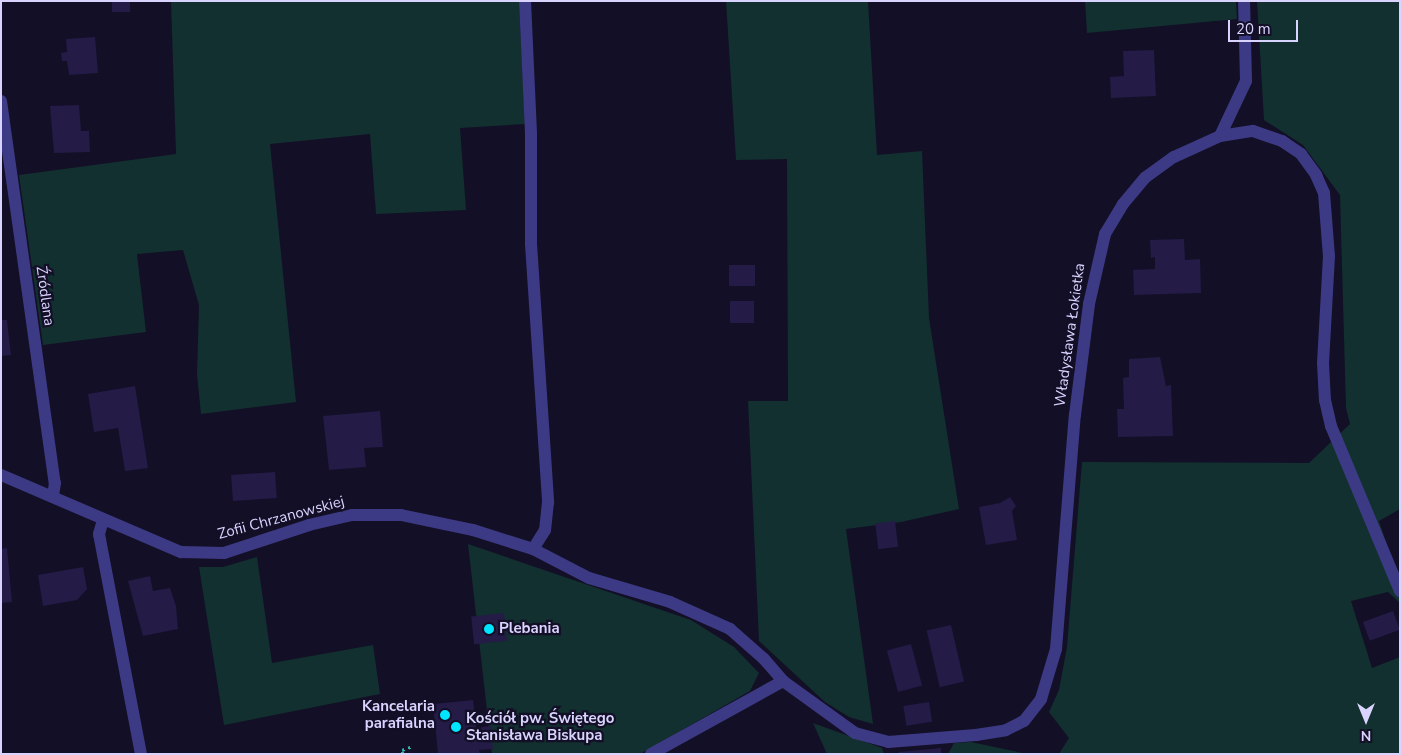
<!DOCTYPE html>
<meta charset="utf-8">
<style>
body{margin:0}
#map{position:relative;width:1401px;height:755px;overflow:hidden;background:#130f26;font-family:"Nunito Sans",sans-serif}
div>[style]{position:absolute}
.green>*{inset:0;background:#12302f}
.building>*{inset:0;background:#241b47;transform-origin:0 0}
.path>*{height:3px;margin-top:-1.5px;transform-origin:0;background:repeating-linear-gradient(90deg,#2fb8b0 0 2.5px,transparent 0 6.5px)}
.minor>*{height:12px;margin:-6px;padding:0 6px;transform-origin:6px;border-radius:6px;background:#3d3a85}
.dots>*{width:14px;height:14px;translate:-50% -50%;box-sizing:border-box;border:2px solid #130f26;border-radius:50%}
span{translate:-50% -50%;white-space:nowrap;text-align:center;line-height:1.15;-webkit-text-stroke:4.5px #130f26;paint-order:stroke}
.street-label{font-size:15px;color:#d9d4ff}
.poi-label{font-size:15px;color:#d9d4ff;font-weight:700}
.left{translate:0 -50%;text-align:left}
.right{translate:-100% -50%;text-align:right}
.frame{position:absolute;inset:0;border:2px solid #d9d4ff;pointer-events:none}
.north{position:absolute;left:1341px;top:695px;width:50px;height:50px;-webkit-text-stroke:4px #130f26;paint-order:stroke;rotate:180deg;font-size:14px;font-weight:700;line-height:20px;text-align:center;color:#d9d4ff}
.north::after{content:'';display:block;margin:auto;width:18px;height:22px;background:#d9d4ff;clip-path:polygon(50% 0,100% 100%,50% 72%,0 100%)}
.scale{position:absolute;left:1228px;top:20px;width:70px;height:22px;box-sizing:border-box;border:2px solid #d9d4ff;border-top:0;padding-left:6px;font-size:15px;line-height:18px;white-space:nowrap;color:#d9d4ff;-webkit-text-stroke:4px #130f26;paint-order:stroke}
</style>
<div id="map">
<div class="green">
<i style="clip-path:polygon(171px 1px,519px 1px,525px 124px,460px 128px,466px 210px,376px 214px,370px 134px,270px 144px,296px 402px,201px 414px,197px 375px,199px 305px,183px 250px,137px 254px,146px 332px,43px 345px,19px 175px,176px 154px)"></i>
<i style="clip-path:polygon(726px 1px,868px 1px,877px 155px,922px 151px,929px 318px,959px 509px,901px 522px,846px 529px,873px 724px,849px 717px,825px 702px,759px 641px,748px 401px,788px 401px,787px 159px,736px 160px)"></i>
<i style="clip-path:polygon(1085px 1px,1236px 1px,1237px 19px,1087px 33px)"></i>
<i style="clip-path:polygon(1257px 1px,1400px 1px,1400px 509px,1379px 521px,1400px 584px,1400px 603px,1388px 592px,1351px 601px,1372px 668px,1400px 657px,1400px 754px,1059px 754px,1069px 738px,1049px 712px,1059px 690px,1067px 647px,1082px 462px,1309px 463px,1350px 424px,1346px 408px,1340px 195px,1303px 145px,1264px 120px)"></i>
<i style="clip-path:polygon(468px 544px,691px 620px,734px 647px,759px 673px,750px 691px,640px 754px,492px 754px)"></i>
<i style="clip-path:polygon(257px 557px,272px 663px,373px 645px,380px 694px,224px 725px,199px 567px,223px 567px)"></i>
<i style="clip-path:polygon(813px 723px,882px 748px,884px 754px,827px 754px)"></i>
<i style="clip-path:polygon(971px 742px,1027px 754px,948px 754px,954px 743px)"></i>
</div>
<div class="building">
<i style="left:112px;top:1px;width:18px;height:11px"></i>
<i style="clip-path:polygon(95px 37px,98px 73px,69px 75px,67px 61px,62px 61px,61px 53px,67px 52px,66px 39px)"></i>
<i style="clip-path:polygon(1154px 50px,1156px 96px,1111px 98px,1110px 77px,1124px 76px,1123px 51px)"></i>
<i style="clip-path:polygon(79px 105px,81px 131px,89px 131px,90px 152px,54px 153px,50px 106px)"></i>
<i style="clip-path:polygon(1184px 239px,1185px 260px,1200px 259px,1201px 293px,1134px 295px,1133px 270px,1155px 269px,1155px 257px,1151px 258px,1150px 240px)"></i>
<i style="left:729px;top:265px;width:26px;height:21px"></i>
<i style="left:730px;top:301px;width:24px;height:22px"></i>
<i style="clip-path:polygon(1px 320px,7px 320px,11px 355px,1px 356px)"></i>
<i style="clip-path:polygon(1160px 357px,1166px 386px,1171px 385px,1173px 436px,1118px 437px,1117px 409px,1124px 409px,1123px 378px,1129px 377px,1129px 359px)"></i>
<i style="clip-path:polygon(135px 386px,148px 468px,125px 471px,118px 428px,94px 432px,88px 394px)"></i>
<i style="clip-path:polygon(380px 411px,383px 447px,364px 448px,366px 467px,329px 470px,323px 416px)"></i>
<i style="left:275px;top:472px;width:26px;height:44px;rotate:86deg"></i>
<i style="clip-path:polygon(1010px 497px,1016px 506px,1012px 511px,1017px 540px,986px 545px,979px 507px,1000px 503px)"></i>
<i style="left:895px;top:521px;width:26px;height:20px;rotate:83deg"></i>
<i style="clip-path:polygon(7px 548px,12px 602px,1px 603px,1px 549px)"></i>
<i style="clip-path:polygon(83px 567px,87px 589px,77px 600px,43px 606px,38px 575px)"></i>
<i style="clip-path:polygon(150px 576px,153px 591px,170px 588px,176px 606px,178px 629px,143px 636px,128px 581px)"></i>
<i style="left:1393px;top:611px;width:20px;height:32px;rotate:70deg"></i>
<i style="left:504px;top:613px;width:28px;height:33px;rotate:84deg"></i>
<i style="left:951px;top:625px;width:58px;height:25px;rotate:77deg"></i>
<i style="left:911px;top:644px;width:43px;height:25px;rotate:75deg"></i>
<i style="clip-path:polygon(473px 700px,476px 728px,491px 726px,493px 749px,479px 750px,480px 754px,438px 754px,433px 704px)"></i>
<i style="left:929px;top:702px;width:20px;height:26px;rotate:81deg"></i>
<i style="clip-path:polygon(941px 748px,941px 754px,899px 754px,899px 752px)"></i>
</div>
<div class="path">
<i style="left:403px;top:754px;width:4px;rotate:-104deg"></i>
<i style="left:402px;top:750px;width:12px;rotate:-20deg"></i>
</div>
<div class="minor">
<i style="left:525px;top:1px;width:133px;rotate:87.4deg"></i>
<i style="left:531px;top:134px;width:110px;rotate:90deg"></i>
<i style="left:531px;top:244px;width:259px;rotate:86.2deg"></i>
<i style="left:548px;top:502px;width:28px;rotate:96deg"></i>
<i style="left:545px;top:530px;width:22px;rotate:122deg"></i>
<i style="left:1px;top:101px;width:386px;rotate:82deg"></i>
<i style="left:55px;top:483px;width:13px;rotate:99deg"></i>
<i style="left:1220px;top:136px;width:61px;rotate:-64.7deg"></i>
<i style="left:1246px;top:81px;width:80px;rotate:-91.4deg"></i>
<i style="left:1px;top:475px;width:196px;rotate:23.2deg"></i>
<i style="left:181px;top:552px;width:43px;rotate:1.3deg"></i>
<i style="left:224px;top:553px;width:89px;rotate:-18.2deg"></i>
<i style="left:309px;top:525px;width:44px;rotate:-13.1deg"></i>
<i style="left:352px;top:515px;width:49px"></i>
<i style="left:401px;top:515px;width:74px;rotate:11.8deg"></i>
<i style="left:473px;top:530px;width:63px;rotate:17.6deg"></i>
<i style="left:533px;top:549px;width:63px;rotate:27.4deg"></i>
<i style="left:589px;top:578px;width:84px;rotate:16.5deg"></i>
<i style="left:670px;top:602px;width:66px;rotate:24.2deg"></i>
<i style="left:730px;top:629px;width:45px;rotate:41.4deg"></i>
<i style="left:764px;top:659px;width:29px;rotate:49deg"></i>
<i style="left:783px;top:681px;width:89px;rotate:35.8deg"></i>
<i style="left:855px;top:733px;width:34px;rotate:15deg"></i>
<i style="left:888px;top:742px;width:88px;rotate:-4.5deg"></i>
<i style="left:976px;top:735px;width:30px;rotate:-9deg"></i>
<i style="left:1006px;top:730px;width:20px;rotate:-27deg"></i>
<i style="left:1024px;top:721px;width:28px;rotate:-52deg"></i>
<i style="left:1041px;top:699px;width:52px;rotate:-73.3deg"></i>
<i style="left:1056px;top:649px;width:235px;rotate:-85.4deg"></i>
<i style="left:1075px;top:415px;width:112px;rotate:-82.8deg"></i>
<i style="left:1089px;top:304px;width:72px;rotate:-77.1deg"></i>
<i style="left:1105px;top:234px;width:35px;rotate:-59deg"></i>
<i style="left:1123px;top:204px;width:35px;rotate:-50deg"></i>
<i style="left:1146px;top:177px;width:34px;rotate:-36deg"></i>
<i style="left:1174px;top:157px;width:51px;rotate:-24.5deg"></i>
<i style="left:1220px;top:136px;width:33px;rotate:-9deg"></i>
<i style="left:1253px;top:131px;width:31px;rotate:19deg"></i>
<i style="left:1282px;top:141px;width:23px;rotate:34deg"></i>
<i style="left:1301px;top:154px;width:26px;rotate:54deg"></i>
<i style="left:1316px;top:175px;width:20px;rotate:66deg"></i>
<i style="left:1324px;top:193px;width:63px;rotate:85.5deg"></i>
<i style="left:1329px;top:256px;width:107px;rotate:93.2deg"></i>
<i style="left:1323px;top:363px;width:37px;rotate:87deg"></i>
<i style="left:1325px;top:400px;width:27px;rotate:77deg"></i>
<i style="left:1331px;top:426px;width:179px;rotate:67.3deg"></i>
<i style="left:103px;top:520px;width:15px;rotate:106deg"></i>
<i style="left:99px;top:534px;width:224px;rotate:79.2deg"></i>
<i style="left:651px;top:754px;width:151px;rotate:-28.9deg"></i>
</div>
<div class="dots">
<i style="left:489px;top:629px;background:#00e5ff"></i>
<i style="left:445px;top:715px;background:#00e5ff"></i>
<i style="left:456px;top:727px;background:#00e5ff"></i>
</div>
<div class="street-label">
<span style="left:45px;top:296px;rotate:82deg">Źródlana</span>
<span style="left:1070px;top:335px;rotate:-82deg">Władysława Łokietka</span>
<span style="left:281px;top:518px;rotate:-15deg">Zofii Chrzanowskiej</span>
</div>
<div class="poi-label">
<span class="left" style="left:499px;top:629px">Plebania</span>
<span class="right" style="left:435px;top:715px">Kancelaria<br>parafialna</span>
<span class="left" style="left:466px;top:727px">Kościół pw. Świętego<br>Stanisława Biskupa</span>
</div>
<div class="frame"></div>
<div class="north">N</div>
<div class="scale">20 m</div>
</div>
